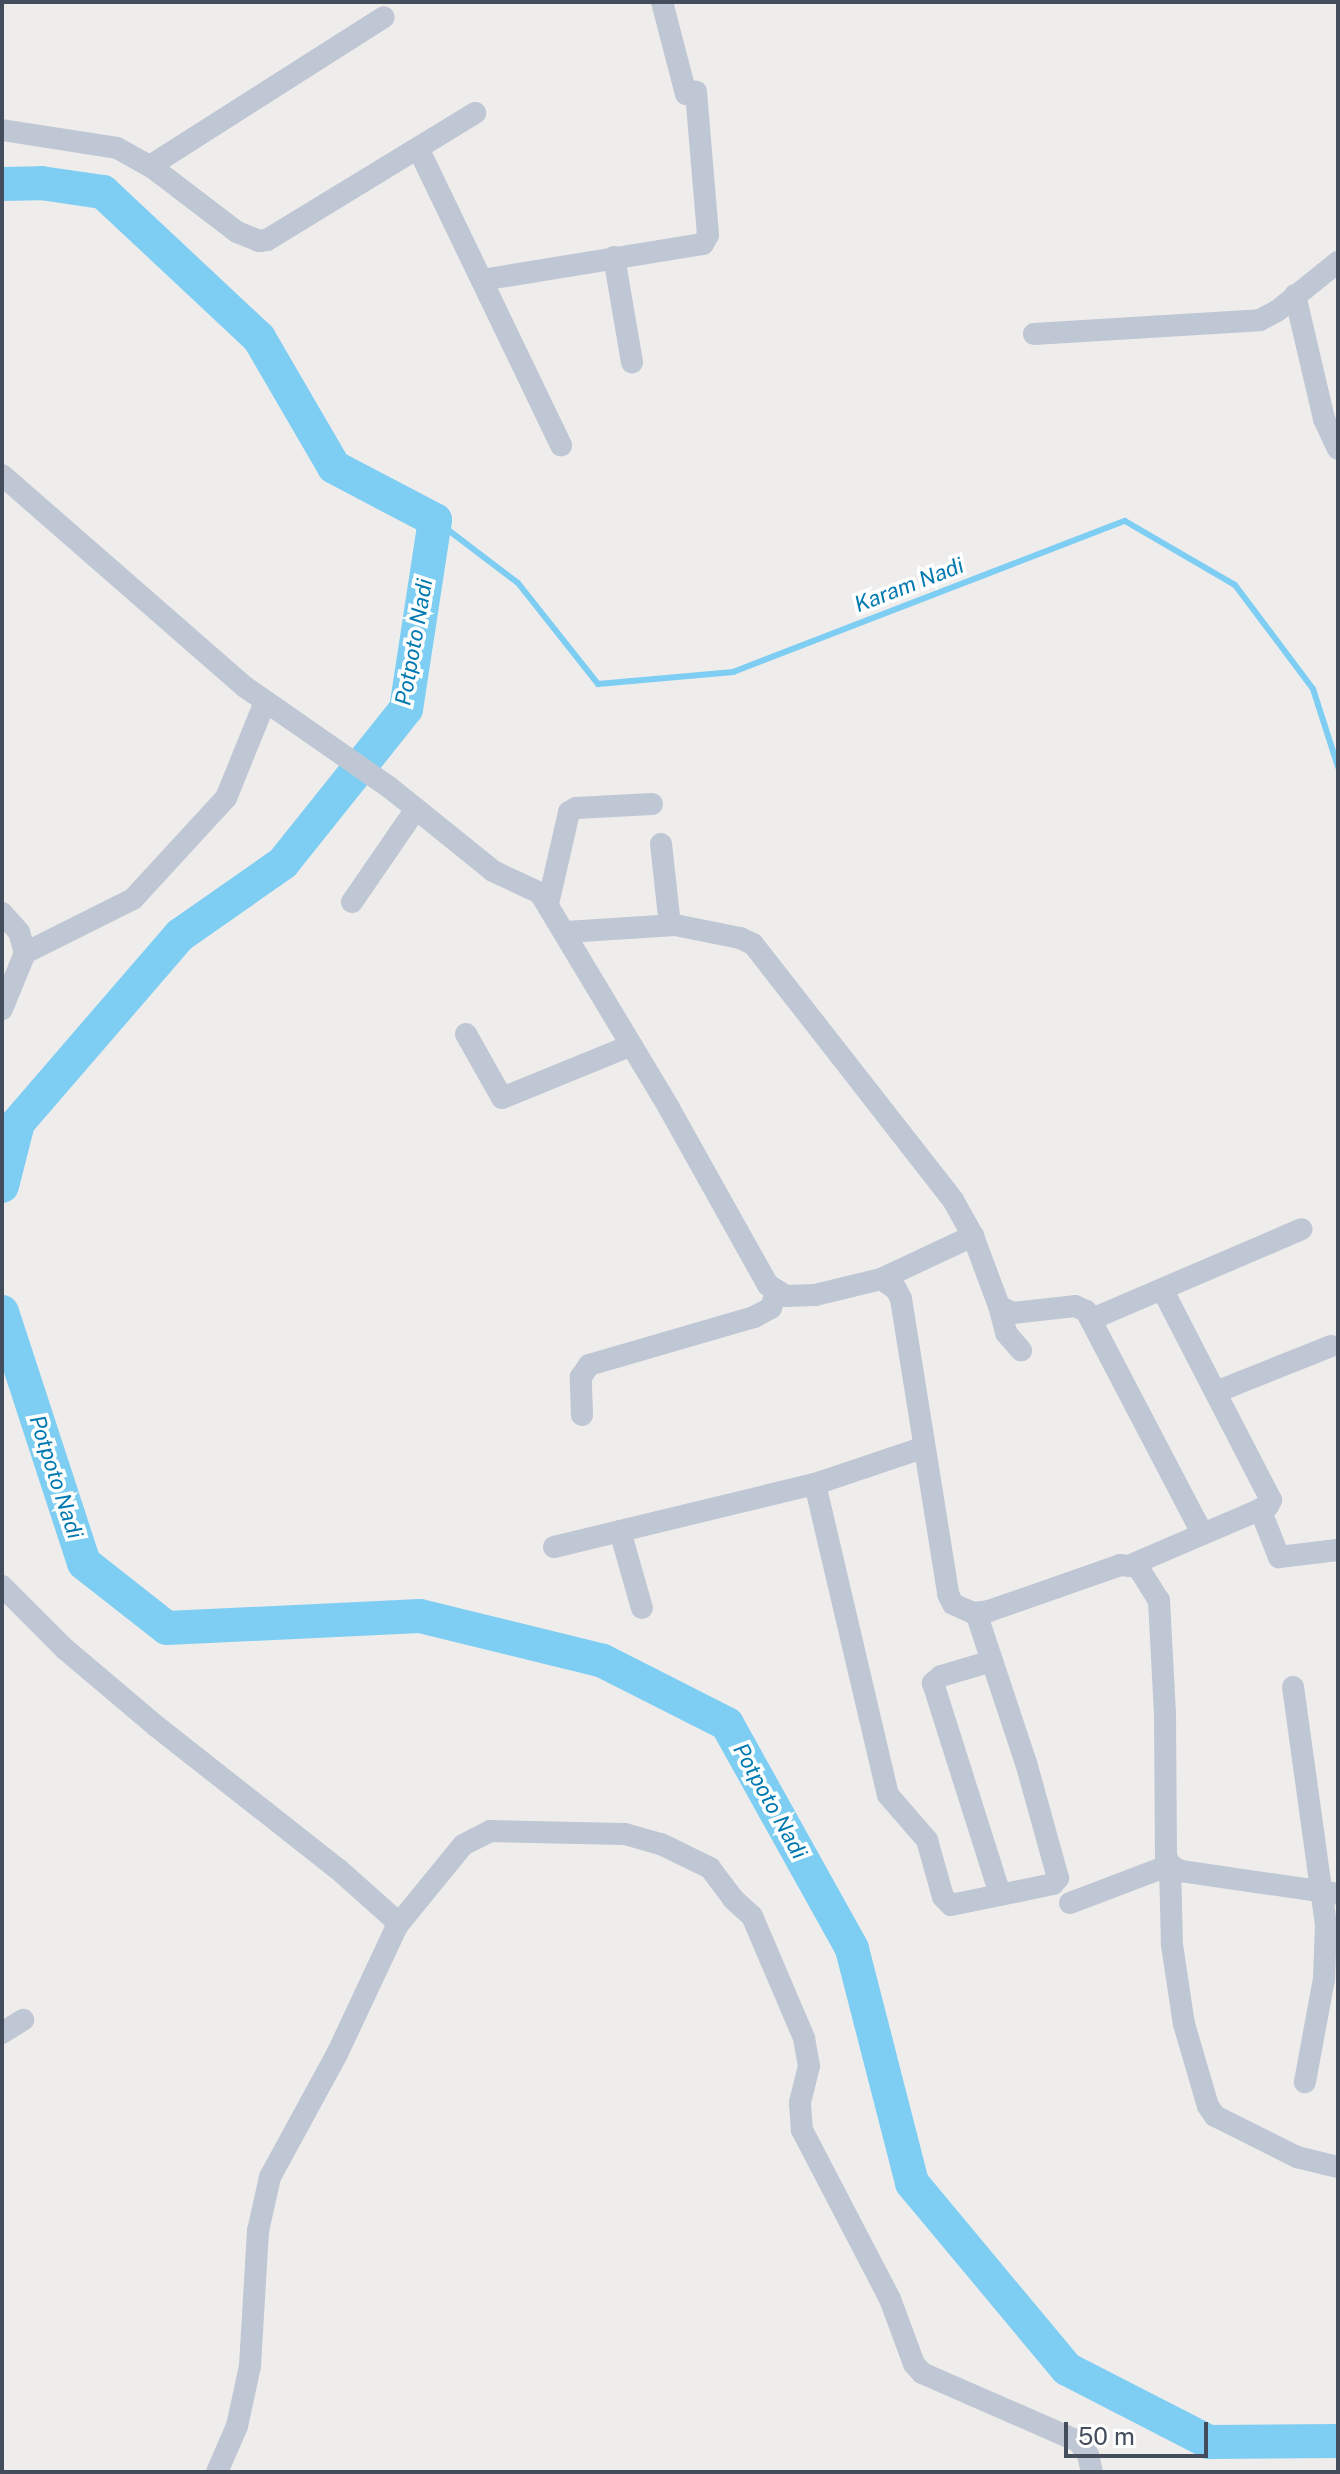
<!DOCTYPE html>
<style>
body{margin:0}
#map{position:relative;width:1340px;height:2474px;overflow:hidden;background:#efecec;font-family:"Public Sans",sans-serif}
div>[style]{position:absolute}
.stream>*{height:6px;margin:-3px;padding:0 3px;transform-origin:3px;border-radius:3px;background:#7ecef3}
.river>*{height:34px;margin:-17px;padding:0 17px;transform-origin:17px;border-radius:17px;background:#7ecef3}
.street>*{height:22px;margin:-11px;padding:0 11px;transform-origin:11px;border-radius:11px;background:#bec7d3}
span{translate:-50% -50%;white-space:nowrap;text-align:center;line-height:1.15;-webkit-text-stroke:7px #fff;paint-order:stroke}
.water-label{font-size:22px;color:#0079b1;font-style:italic}
.frame{position:absolute;inset:0;border:4px solid #434d5b;pointer-events:none}
.scale{position:absolute;left:1064px;top:2422px;width:144px;height:36px;box-sizing:border-box;border:4px solid #434d5b;border-top:0;padding-left:10px;font-size:24px;line-height:28px;white-space:nowrap;color:#434d5b;-webkit-text-stroke:6px #fff;paint-order:stroke}
</style>
<div id="map">
<div class="stream">
<i style="left:435px;top:520px;width:104px;rotate:37.2deg"></i>
<i style="left:518px;top:583px;width:129px;rotate:51.6deg"></i>
<i style="left:598px;top:684px;width:136px;rotate:-5.1deg"></i>
<i style="left:733px;top:672px;width:420px;rotate:-21.1deg"></i>
<i style="left:1125px;top:521px;width:127px;rotate:30.2deg"></i>
<i style="left:1235px;top:585px;width:130px;rotate:53.1deg"></i>
<i style="left:1313px;top:689px;width:82px;rotate:72.2deg"></i>
</div>
<div class="river">
<i style="left:2px;top:184px;width:39px;rotate:-1deg"></i>
<i style="left:41px;top:183px;width:63px;rotate:8.3deg"></i>
<i style="left:103px;top:192px;width:214px;rotate:43.1deg"></i>
<i style="left:259px;top:338px;width:149px;rotate:59.8deg"></i>
<i style="left:334px;top:467px;width:114px;rotate:27.7deg"></i>
<i style="left:435px;top:520px;width:191px;rotate:98.7deg"></i>
<i style="left:406px;top:709px;width:197px;rotate:128.6deg"></i>
<i style="left:283px;top:863px;width:126px;rotate:145deg"></i>
<i style="left:180px;top:935px;width:248px;rotate:130.8deg"></i>
<i style="left:18px;top:1123px;width:65px;rotate:104.3deg"></i>
<i style="left:2px;top:1312px;width:264px;rotate:71.9deg"></i>
<i style="left:84px;top:1563px;width:105px;rotate:38.1deg"></i>
<i style="left:167px;top:1628px;width:253px;rotate:-2.7deg"></i>
<i style="left:420px;top:1616px;width:188px;rotate:13.8deg"></i>
<i style="left:603px;top:1661px;width:139px;rotate:26.9deg"></i>
<i style="left:727px;top:1724px;width:257px;rotate:60.9deg"></i>
<i style="left:852px;top:1949px;width:242px;rotate:75.6deg"></i>
<i style="left:912px;top:2183px;width:242px;rotate:50.2deg"></i>
<i style="left:1067px;top:2369px;width:160px;rotate:27.2deg"></i>
<i style="left:1209px;top:2442px;width:129px;rotate:-0.4deg"></i>
</div>
<div class="street">
<i style="left:662px;top:2px;width:95px;rotate:75.4deg"></i>
<i style="left:2px;top:130px;width:116px;rotate:8.9deg"></i>
<i style="left:117px;top:148px;width:41px;rotate:29.1deg"></i>
<i style="left:153px;top:168px;width:106px;rotate:37.3deg"></i>
<i style="left:237px;top:232px;width:24px;rotate:22deg"></i>
<i style="left:259px;top:241px;width:8px;rotate:-7deg"></i>
<i style="left:267px;top:240px;width:244px;rotate:-31.4deg"></i>
<i style="left:418px;top:148px;width:330px;rotate:64.3deg"></i>
<i style="left:150px;top:166px;width:277px;rotate:-32.5deg"></i>
<i style="left:614px;top:257px;width:107px;rotate:80.3deg"></i>
<i style="left:482px;top:280px;width:224px;rotate:-9.3deg"></i>
<i style="left:703px;top:244px;width:10px;rotate:-61deg"></i>
<i style="left:708px;top:235px;width:144px;rotate:-94.8deg"></i>
<i style="left:1295px;top:295px;width:127px;rotate:76.8deg"></i>
<i style="left:1324px;top:419px;width:33px;rotate:65deg"></i>
<i style="left:1034px;top:334px;width:226px;rotate:-3.5deg"></i>
<i style="left:1260px;top:320px;width:19px;rotate:-28deg"></i>
<i style="left:1277px;top:311px;width:78px;rotate:-38.8deg"></i>
<i style="left:2px;top:475px;width:322px;rotate:41.1deg"></i>
<i style="left:245px;top:687px;width:175px;rotate:34.8deg"></i>
<i style="left:389px;top:787px;width:134px;rotate:38.9deg"></i>
<i style="left:493px;top:871px;width:52px;rotate:25.1deg"></i>
<i style="left:540px;top:893px;width:251px;rotate:59deg"></i>
<i style="left:669px;top:1108px;width:203px;rotate:60.8deg"></i>
<i style="left:768px;top:1285px;width:21px;rotate:31deg"></i>
<i style="left:786px;top:1296px;width:29px;rotate:-2deg"></i>
<i style="left:815px;top:1295px;width:68px;rotate:-13.6deg"></i>
<i style="left:881px;top:1279px;width:18px;rotate:34deg"></i>
<i style="left:896px;top:1289px;width:11px;rotate:63deg"></i>
<i style="left:901px;top:1299px;width:299px;rotate:80.9deg"></i>
<i style="left:948px;top:1594px;width:11px;rotate:63deg"></i>
<i style="left:953px;top:1604px;width:22px;rotate:24deg"></i>
<i style="left:973px;top:1613px;width:16px;rotate:-7deg"></i>
<i style="left:989px;top:1611px;width:139px;rotate:-19.3deg"></i>
<i style="left:1120px;top:1565px;width:18px;rotate:6deg"></i>
<i style="left:1138px;top:1567px;width:39px;rotate:58deg"></i>
<i style="left:1159px;top:1600px;width:113px;rotate:87deg"></i>
<i style="left:1165px;top:1713px;width:143px;rotate:89.6deg"></i>
<i style="left:1166px;top:1856px;width:10px;rotate:66deg"></i>
<i style="left:1170px;top:1865px;width:13px;rotate:29deg"></i>
<i style="left:1181px;top:1871px;width:159px;rotate:8.3deg"></i>
<i style="left:661px;top:844px;width:81px;rotate:83.7deg"></i>
<i style="left:352px;top:902px;width:113px;rotate:-55.5deg"></i>
<i style="left:548px;top:904px;width:94px;rotate:-77.1deg"></i>
<i style="left:569px;top:812px;width:8px;rotate:-30deg"></i>
<i style="left:576px;top:808px;width:76px;rotate:-3deg"></i>
<i style="left:2px;top:913px;width:25px;rotate:48deg"></i>
<i style="left:19px;top:932px;width:22px;rotate:74deg"></i>
<i style="left:25px;top:953px;width:61px;rotate:112.3deg"></i>
<i style="left:566px;top:932px;width:109px;rotate:-3.7deg"></i>
<i style="left:675px;top:925px;width:66px;rotate:11.3deg"></i>
<i style="left:740px;top:938px;width:14px;rotate:25deg"></i>
<i style="left:753px;top:944px;width:325px;rotate:52deg"></i>
<i style="left:953px;top:1200px;width:41px;rotate:60.9deg"></i>
<i style="left:973px;top:1236px;width:75px;rotate:69.6deg"></i>
<i style="left:999px;top:1306px;width:15px;rotate:28deg"></i>
<i style="left:1012px;top:1313px;width:63px;rotate:-6.3deg"></i>
<i style="left:1075px;top:1306px;width:12px;rotate:24deg"></i>
<i style="left:1086px;top:1311px;width:250px;rotate:62.4deg"></i>
<i style="left:25px;top:953px;width:121px;rotate:-26.6deg"></i>
<i style="left:133px;top:899px;width:137px;rotate:-47.4deg"></i>
<i style="left:226px;top:798px;width:104px;rotate:-67.9deg"></i>
<i style="left:466px;top:1034px;width:73px;rotate:60.6deg"></i>
<i style="left:502px;top:1098px;width:140px;rotate:-22.2deg"></i>
<i style="left:881px;top:1279px;width:102px;rotate:-25.1deg"></i>
<i style="left:999px;top:1306px;width:28px;rotate:75deg"></i>
<i style="left:1006px;top:1333px;width:23px;rotate:49deg"></i>
<i style="left:1092px;top:1319px;width:228px;rotate:-23.2deg"></i>
<i style="left:1216px;top:1392px;width:124px;rotate:-21.8deg"></i>
<i style="left:582px;top:1415px;width:38px;rotate:-92deg"></i>
<i style="left:581px;top:1377px;width:14px;rotate:-56deg"></i>
<i style="left:589px;top:1365px;width:172px;rotate:-16.2deg"></i>
<i style="left:754px;top:1317px;width:19px;rotate:-28deg"></i>
<i style="left:771px;top:1308px;width:17px;rotate:-73deg"></i>
<i style="left:815px;top:1484px;width:319px;rotate:76.8deg"></i>
<i style="left:888px;top:1795px;width:60px;rotate:49.1deg"></i>
<i style="left:927px;top:1840px;width:59px;rotate:74.3deg"></i>
<i style="left:943px;top:1897px;width:11px;rotate:45deg"></i>
<i style="left:951px;top:1905px;width:104px;rotate:-11.6deg"></i>
<i style="left:1053px;top:1884px;width:8px;rotate:-50deg"></i>
<i style="left:1058px;top:1878px;width:119px;rotate:-105.5deg"></i>
<i style="left:1026px;top:1763px;width:158px;rotate:-108.4deg"></i>
<i style="left:1260px;top:1509px;width:52px;rotate:68.4deg"></i>
<i style="left:1279px;top:1557px;width:59px;rotate:-6.8deg"></i>
<i style="left:620px;top:1531px;width:80px;rotate:74.1deg"></i>
<i style="left:554px;top:1547px;width:268px;rotate:-13.6deg"></i>
<i style="left:815px;top:1484px;width:113px;rotate:-18.6deg"></i>
<i style="left:1133px;top:1564px;width:147px;rotate:-23.2deg"></i>
<i style="left:1268px;top:1506px;width:7px;rotate:-63deg"></i>
<i style="left:1271px;top:1500px;width:237px;rotate:-117.3deg"></i>
<i style="left:2px;top:1586px;width:89px;rotate:45deg"></i>
<i style="left:65px;top:1649px;width:119px;rotate:40.2deg"></i>
<i style="left:156px;top:1726px;width:231px;rotate:38.2deg"></i>
<i style="left:338px;top:1869px;width:74px;rotate:41.7deg"></i>
<i style="left:393px;top:1918px;width:9px;rotate:63deg"></i>
<i style="left:397px;top:1926px;width:141px;rotate:115.1deg"></i>
<i style="left:337px;top:2054px;width:140px;rotate:118.6deg"></i>
<i style="left:270px;top:2177px;width:55px;rotate:102.5deg"></i>
<i style="left:258px;top:2231px;width:135px;rotate:93.4deg"></i>
<i style="left:250px;top:2366px;width:61px;rotate:102.2deg"></i>
<i style="left:237px;top:2426px;width:50px;rotate:113.5deg"></i>
<i style="left:992px;top:1661px;width:53px;rotate:163.6deg"></i>
<i style="left:941px;top:1676px;width:11px;rotate:139deg"></i>
<i style="left:933px;top:1683px;width:221px;rotate:72.4deg"></i>
<i style="left:1293px;top:1687px;width:240px;rotate:82.1deg"></i>
<i style="left:1326px;top:1925px;width:54px;rotate:92.1deg"></i>
<i style="left:1324px;top:1979px;width:105px;rotate:100.5deg"></i>
<i style="left:1070px;top:1903px;width:107px;rotate:-20.8deg"></i>
<i style="left:1170px;top:1865px;width:80px;rotate:88.6deg"></i>
<i style="left:1172px;top:1945px;width:80px;rotate:81.4deg"></i>
<i style="left:1184px;top:2024px;width:85px;rotate:73.7deg"></i>
<i style="left:1208px;top:2106px;width:12px;rotate:55deg"></i>
<i style="left:1215px;top:2116px;width:92px;rotate:26.6deg"></i>
<i style="left:1297px;top:2157px;width:42px;rotate:13.7deg"></i>
<i style="left:397px;top:1926px;width:104px;rotate:-50.8deg"></i>
<i style="left:463px;top:1845px;width:30px;rotate:-27deg"></i>
<i style="left:490px;top:1831px;width:135px;rotate:1.3deg"></i>
<i style="left:625px;top:1834px;width:37px;rotate:16deg"></i>
<i style="left:661px;top:1844px;width:55px;rotate:26.1deg"></i>
<i style="left:710px;top:1868px;width:39px;rotate:53deg"></i>
<i style="left:733px;top:1899px;width:25px;rotate:42deg"></i>
<i style="left:752px;top:1916px;width:133px;rotate:66.9deg"></i>
<i style="left:804px;top:2038px;width:28px;rotate:80deg"></i>
<i style="left:809px;top:2066px;width:38px;rotate:104deg"></i>
<i style="left:800px;top:2103px;width:27px;rotate:86deg"></i>
<i style="left:802px;top:2130px;width:191px;rotate:62.5deg"></i>
<i style="left:890px;top:2299px;width:69px;rotate:69.7deg"></i>
<i style="left:914px;top:2364px;width:12px;rotate:48deg"></i>
<i style="left:922px;top:2373px;width:170px;rotate:23.6deg"></i>
<i style="left:1078px;top:2441px;width:17px;rotate:54deg"></i>
<i style="left:1088px;top:2455px;width:17px;rotate:77deg"></i>
<i style="left:2px;top:2033px;width:25px;rotate:-32deg"></i>
</div>
<div class="water-label">
<span style="left:909px;top:585px;rotate:-21deg">Karam Nadi</span>
<span style="left:414px;top:642px;rotate:-80deg">Potpoto Nadi</span>
<span style="left:56px;top:1477px;rotate:72deg">Potpoto Nadi</span>
<span style="left:770px;top:1801px;rotate:61deg">Potpoto Nadi</span>
</div>
<div class="frame"></div>
<div class="scale">50 m</div>
</div>
